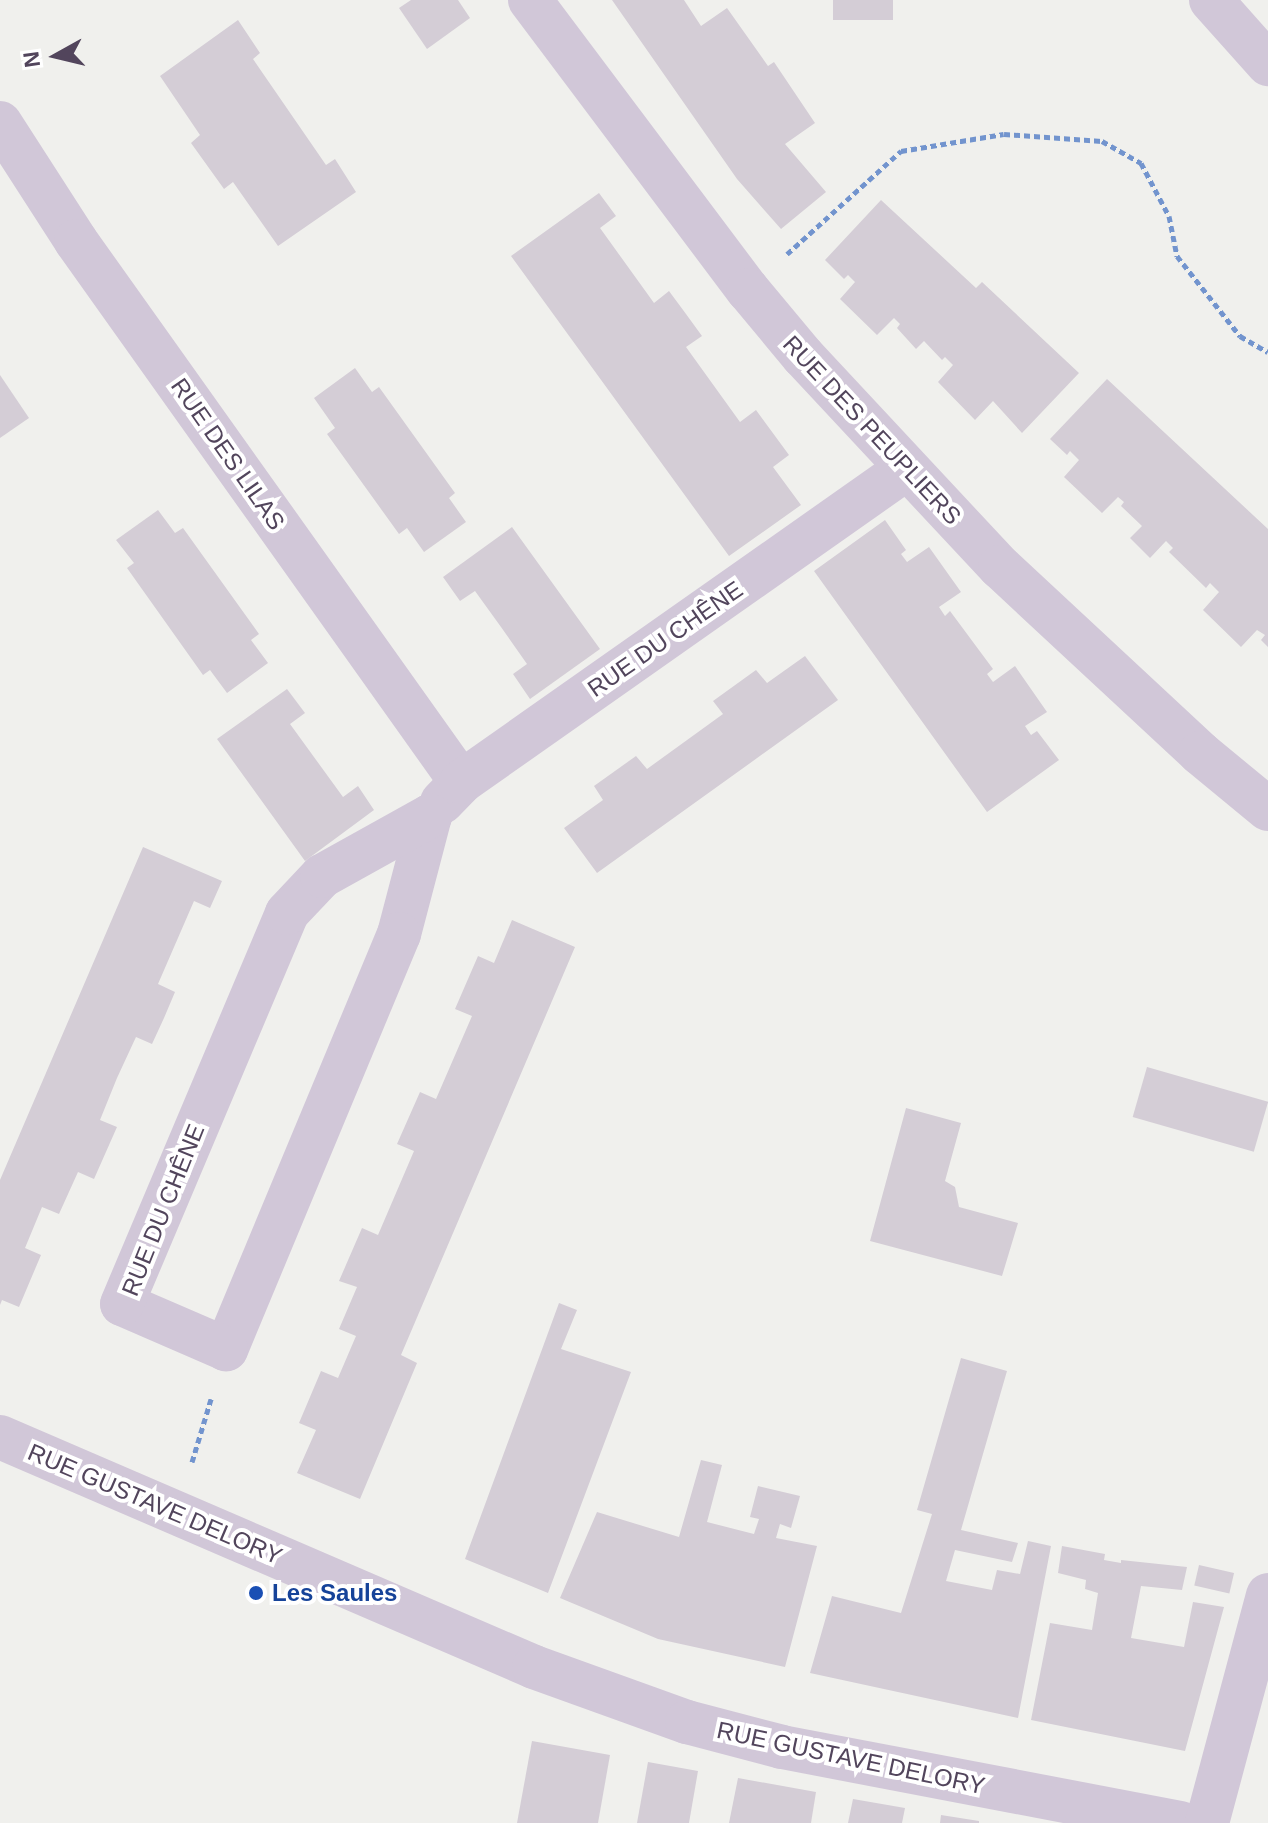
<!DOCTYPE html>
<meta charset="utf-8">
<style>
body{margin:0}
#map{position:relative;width:1268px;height:1823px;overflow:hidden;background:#f0f0ed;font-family:Arial,sans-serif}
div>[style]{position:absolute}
.building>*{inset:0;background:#d4cdd6;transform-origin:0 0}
.path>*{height:5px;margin-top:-2.5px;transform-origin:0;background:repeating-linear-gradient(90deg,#7294ce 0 6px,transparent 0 10px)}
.minor>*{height:44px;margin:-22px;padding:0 22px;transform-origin:22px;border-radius:22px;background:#d1c7d8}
.dots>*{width:22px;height:22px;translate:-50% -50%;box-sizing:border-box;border:4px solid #fff;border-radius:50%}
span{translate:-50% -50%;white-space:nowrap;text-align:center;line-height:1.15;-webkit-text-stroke:8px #fff;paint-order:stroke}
.street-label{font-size:24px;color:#52455c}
.transit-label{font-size:24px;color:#164399;font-weight:700}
.left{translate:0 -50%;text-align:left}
.north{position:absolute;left:16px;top:16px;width:80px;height:80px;-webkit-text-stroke:6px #fff;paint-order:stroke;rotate:262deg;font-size:22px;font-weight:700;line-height:32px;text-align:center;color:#52455c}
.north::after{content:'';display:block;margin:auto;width:28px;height:36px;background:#52455c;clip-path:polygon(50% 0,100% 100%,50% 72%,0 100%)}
</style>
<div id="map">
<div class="building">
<i style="clip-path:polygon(411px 0,458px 0,470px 18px,427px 49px,399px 8px)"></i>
<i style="clip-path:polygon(612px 0,684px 0,701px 26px,727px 8px,768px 66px,774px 62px,815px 123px,785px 144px,826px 192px,781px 229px,737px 179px)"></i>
<i style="left:833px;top:0;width:60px;height:20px"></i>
<i style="clip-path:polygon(238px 20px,260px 53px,253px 59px,326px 165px,335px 159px,356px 192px,278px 246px,233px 182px,224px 189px,191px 143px,200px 135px,160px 76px)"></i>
<i style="clip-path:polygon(599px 193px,616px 216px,600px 228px,654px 303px,669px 291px,686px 314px,702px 336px,686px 347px,740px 422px,756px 410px,789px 455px,773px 467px,801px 505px,729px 556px,511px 256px)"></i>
<i style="clip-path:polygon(881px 200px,976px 288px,982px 282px,1079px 373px,1022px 433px,993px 401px,975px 420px,938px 382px,953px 365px,945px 357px,942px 360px,924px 341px,916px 349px,897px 328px,900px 324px,894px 318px,877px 335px,840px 299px,855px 282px,848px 275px,844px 279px,825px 260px)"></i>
<i style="clip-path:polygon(355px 368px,372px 392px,379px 387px,455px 493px,449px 498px,466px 522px,424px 552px,407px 528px,399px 534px,327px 434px,335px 428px,314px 398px)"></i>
<i style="clip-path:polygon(0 375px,29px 418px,0 438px)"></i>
<i style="clip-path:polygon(1107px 379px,1268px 529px,1268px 647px,1261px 640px,1265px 635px,1257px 630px,1241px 647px,1203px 610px,1219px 592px,1210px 583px,1206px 588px,1169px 552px,1173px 548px,1166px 541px,1150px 558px,1130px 538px,1142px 526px,1121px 506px,1124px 502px,1118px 497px,1102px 513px,1064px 477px,1079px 460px,1070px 451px,1067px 455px,1050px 439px)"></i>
<i style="clip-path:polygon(158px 510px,175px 533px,183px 528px,259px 634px,251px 640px,268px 663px,227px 693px,210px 670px,203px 675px,127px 568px,134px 563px,116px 540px)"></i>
<i style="clip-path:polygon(885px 520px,906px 550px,901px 554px,907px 562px,929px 547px,961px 592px,939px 607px,945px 616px,950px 611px,993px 669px,987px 674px,993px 682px,1015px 666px,1047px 712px,1025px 726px,1031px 735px,1037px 731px,1059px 760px,987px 812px,814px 571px)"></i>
<i style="clip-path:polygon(512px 527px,600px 649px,530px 699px,513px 674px,527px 664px,501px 627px,475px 591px,460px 601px,443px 577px)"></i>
<i style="clip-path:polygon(805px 656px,838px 700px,597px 873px,564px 828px,603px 800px,594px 786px,636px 756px,647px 769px,723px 714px,713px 701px,756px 670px,767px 683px)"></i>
<i style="clip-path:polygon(287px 689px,305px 713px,290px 724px,343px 797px,358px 786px,374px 810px,305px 861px,217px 739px)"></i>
<i style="clip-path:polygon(143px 847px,222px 881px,210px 908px,194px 901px,158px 984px,175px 992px,164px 1018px,152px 1044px,136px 1037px,117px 1078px,100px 1120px,117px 1127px,94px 1179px,78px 1172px,59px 1214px,42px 1207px,25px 1248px,41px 1255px,19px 1307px,2px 1300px,0 1305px,0 1180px)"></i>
<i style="clip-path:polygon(512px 920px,575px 947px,401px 1355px,417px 1363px,360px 1499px,297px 1473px,316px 1430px,299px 1423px,321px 1371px,338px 1378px,356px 1336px,339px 1329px,357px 1287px,339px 1281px,362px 1228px,378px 1235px,414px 1151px,397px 1144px,420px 1092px,436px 1099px,472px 1016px,455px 1009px,478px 956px,494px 963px)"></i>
<i style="left:1147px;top:1067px;width:126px;height:52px;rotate:16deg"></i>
<i style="clip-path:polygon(906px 1108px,961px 1123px,945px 1181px,955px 1187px,959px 1207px,1018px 1223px,1002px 1276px,870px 1241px)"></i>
<i style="clip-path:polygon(559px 1303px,577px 1310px,561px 1349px,631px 1372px,548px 1593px,465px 1559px)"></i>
<i style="clip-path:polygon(961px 1358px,1007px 1371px,961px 1530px,1018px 1543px,1012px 1562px,955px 1550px,946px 1581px,992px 1590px,997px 1570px,1020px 1574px,1028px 1541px,1051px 1546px,1018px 1718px,810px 1673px,832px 1596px,901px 1613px,932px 1514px,917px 1510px)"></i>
<i style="clip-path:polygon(701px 1460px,722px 1465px,707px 1522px,754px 1534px,759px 1519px,750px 1517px,758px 1486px,800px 1496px,791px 1528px,780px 1524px,776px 1538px,817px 1546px,785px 1667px,658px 1639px,560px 1598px,597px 1512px,679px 1537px)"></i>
<i style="clip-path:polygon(1062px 1546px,1105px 1554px,1104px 1560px,1121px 1563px,1121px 1560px,1187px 1567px,1182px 1590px,1141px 1586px,1131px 1638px,1184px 1647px,1193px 1602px,1224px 1607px,1185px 1751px,1031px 1720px,1050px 1623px,1092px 1630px,1098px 1593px,1085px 1589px,1086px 1580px,1058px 1573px)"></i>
<i style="left:1199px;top:1565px;width:36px;height:21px;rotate:13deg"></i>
<i style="clip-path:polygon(532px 1741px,610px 1755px,598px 1823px,517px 1823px)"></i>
<i style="clip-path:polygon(648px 1762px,698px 1771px,689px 1823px,637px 1823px)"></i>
<i style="clip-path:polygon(738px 1778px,816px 1792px,811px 1823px,729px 1823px)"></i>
<i style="clip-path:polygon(853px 1799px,905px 1808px,902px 1823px,848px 1823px)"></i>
<i style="clip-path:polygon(941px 1815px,979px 1821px,979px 1823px,940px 1823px)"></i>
</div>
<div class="path">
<i style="left:787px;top:254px;width:154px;rotate:-42.1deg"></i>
<i style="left:901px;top:151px;width:104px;rotate:-9.4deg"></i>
<i style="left:1004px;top:134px;width:98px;rotate:4.1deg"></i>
<i style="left:1102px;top:141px;width:45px;rotate:29.4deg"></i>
<i style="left:1141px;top:163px;width:60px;rotate:62.2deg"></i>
<i style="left:1169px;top:216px;width:41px;rotate:78.7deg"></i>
<i style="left:1177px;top:256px;width:102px;rotate:51.8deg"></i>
<i style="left:1240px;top:336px;width:32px;rotate:30deg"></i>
<i style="left:192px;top:1462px;width:66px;rotate:-73.2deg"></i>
</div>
<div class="minor">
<i style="left:530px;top:0;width:363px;rotate:53.1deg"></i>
<i style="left:748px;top:290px;width:86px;rotate:50.2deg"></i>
<i style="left:803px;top:356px;width:289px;rotate:47deg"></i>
<i style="left:1000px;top:567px;width:273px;rotate:42.9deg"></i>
<i style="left:1200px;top:753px;width:88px;rotate:39.5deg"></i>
<i style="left:1211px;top:0;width:86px;rotate:48.3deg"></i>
<i style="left:0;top:123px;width:140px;rotate:57.2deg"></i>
<i style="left:76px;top:241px;width:664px;rotate:54.56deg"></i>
<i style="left:442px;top:802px;width:28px;rotate:-46deg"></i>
<i style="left:461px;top:782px;width:544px;rotate:-35.12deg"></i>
<i style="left:430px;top:816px;width:122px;rotate:104.7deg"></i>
<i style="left:399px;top:934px;width:450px;rotate:112.6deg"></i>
<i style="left:226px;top:1349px;width:113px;rotate:-156.6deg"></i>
<i style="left:122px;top:1304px;width:424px;rotate:-67.1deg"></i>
<i style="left:287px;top:913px;width:51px;rotate:-46.6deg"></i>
<i style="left:322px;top:876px;width:124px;rotate:-29.1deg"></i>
<i style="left:0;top:1437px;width:581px;rotate:23.3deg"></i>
<i style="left:534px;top:1667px;width:163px;rotate:19.8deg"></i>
<i style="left:687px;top:1722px;width:98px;rotate:14.7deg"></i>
<i style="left:782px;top:1747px;width:406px;rotate:10.8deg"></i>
<i style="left:1207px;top:1823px;width:236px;rotate:-75deg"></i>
</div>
<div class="dots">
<i style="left:256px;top:1593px;background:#1a4fb4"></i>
</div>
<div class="street-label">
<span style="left:872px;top:430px;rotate:47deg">RUE DES PEUPLIERS</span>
<span style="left:228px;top:454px;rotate:55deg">RUE DES LILAS</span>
<span style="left:665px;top:639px;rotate:-35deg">RUE DU CHÊNE</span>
<span style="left:163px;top:1210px;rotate:-68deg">RUE DU CHÊNE</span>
<span style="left:155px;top:1504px;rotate:23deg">RUE GUSTAVE DELORY</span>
<span style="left:851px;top:1758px;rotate:12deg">RUE GUSTAVE DELORY</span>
</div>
<div class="transit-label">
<span class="left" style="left:272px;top:1593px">Les Saules</span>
</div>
<div class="north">N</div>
</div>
